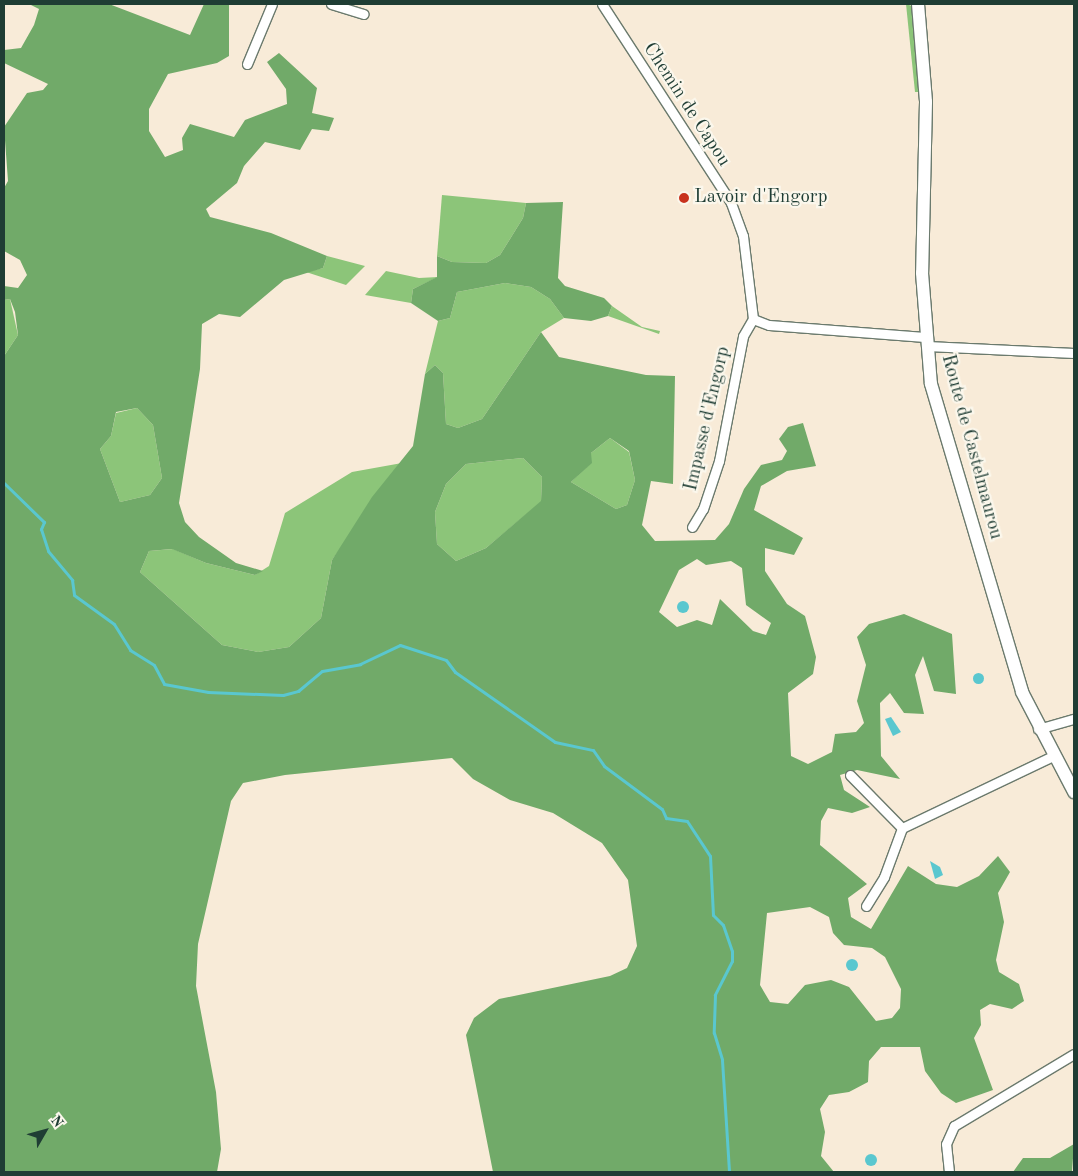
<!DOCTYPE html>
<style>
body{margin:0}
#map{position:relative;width:1078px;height:1176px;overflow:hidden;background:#f8ebd8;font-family:"Old Standard TT",serif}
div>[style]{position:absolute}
.green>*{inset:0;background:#8cc579}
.forest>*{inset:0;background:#71aa69}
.water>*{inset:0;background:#5ac7cf}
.round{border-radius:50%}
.stream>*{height:3px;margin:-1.5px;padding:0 1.5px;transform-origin:1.5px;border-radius:1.5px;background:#5ac7cf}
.roads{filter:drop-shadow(1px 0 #6b7a6d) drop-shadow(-1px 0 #6b7a6d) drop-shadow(0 1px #6b7a6d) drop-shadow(0 -1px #6b7a6d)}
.street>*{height:9px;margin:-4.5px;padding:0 4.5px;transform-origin:4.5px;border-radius:4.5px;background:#fff}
.secondary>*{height:12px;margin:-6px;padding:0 6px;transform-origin:6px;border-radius:6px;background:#fff}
.dots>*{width:14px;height:14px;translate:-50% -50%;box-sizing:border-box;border:2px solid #fbf7ec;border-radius:50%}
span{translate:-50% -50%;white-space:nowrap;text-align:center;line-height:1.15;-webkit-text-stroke:4.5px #fbf7ec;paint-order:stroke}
.street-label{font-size:19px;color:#1f3d34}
.poi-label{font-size:19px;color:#1f3d34}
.left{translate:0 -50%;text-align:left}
.frame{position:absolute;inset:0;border:5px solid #1f3d34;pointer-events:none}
.north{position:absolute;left:20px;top:1106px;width:50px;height:50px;-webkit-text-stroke:4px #fbf7ec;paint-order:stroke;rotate:52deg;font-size:14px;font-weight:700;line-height:20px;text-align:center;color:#1f3d34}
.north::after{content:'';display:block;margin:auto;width:18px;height:22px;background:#1f3d34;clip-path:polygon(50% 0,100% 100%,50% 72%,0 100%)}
</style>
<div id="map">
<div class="green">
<i style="clip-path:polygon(906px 4px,912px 6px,920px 92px,915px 92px)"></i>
<i style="clip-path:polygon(442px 195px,526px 203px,523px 218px,500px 255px,486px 263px,452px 262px,437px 256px)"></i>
<i style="clip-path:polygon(327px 256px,365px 266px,346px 285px,306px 272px,323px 268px)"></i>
<i style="clip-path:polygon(386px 271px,419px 278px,438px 277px,413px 289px,411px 303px,365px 295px)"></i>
<i style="clip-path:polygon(505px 283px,531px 287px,550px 299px,564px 318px,541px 332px,482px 419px,458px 428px,446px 424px,443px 373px,435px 365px,425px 374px,438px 321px,450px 318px,457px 292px)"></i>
<i style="clip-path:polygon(10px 299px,18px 335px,4px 356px,4px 300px)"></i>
<i style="clip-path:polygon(612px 306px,642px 327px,660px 331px,659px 334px,608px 316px)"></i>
<i style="clip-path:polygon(137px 408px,153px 425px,162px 478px,150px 495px,120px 502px,100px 449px,111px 436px,116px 413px)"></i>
<i style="clip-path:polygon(610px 438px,629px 452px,635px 480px,627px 505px,616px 509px,571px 482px,591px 463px,591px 453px)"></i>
<i style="clip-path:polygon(523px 458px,542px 477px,541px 502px,486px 548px,456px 561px,437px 544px,435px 512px,446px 484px,466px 464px)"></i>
<i style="clip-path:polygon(402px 463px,332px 560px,321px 618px,289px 647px,258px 652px,222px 645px,140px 572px,149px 551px,173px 549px,206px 563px,255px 575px,269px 566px,285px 513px,352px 472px)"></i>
</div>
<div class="forest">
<i style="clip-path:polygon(evenodd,29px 4px,109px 4px,190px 35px,204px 4px,229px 4px,229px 56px,217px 63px,168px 74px,149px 109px,149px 131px,165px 157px,183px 150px,182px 138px,190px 124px,234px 137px,245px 120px,287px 104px,286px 89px,267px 62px,279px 53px,317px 88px,312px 113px,334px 118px,329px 131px,312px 129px,300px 150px,265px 142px,244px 166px,237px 183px,206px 209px,210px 217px,271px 233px,327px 256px,323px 268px,284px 280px,240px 317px,219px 314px,202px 324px,200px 369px,179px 503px,185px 522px,199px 537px,236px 563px,263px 571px,255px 575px,206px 563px,172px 549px,149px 551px,140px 572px,222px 645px,258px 652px,289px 647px,321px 618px,332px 560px,372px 497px,413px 446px,425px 374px,435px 365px,443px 373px,446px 424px,458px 428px,482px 419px,541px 332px,559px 357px,646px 375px,675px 376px,673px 484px,651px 481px,642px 525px,655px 541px,715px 540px,729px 524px,744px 489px,761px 465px,782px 460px,787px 451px,779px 439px,788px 427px,803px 423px,816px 466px,787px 471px,761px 486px,754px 510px,803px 538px,794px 555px,765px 548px,765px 571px,787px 604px,805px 616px,816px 657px,813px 674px,788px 693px,791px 756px,808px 764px,832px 752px,835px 734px,856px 732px,864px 723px,857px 701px,866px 665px,857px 637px,869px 624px,904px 614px,952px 634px,956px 694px,934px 691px,923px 656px,915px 675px,924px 714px,904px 713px,890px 693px,880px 703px,881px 756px,900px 779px,857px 770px,840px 775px,844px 790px,870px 807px,852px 813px,828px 808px,821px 821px,820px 845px,867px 884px,848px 898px,851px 917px,871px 929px,908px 866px,936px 884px,957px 887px,979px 876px,998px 856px,1010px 872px,998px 893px,1004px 922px,996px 960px,999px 972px,1019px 984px,1024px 1001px,1012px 1009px,990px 1004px,980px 1010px,981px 1025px,974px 1038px,993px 1090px,956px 1103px,941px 1093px,925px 1071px,920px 1047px,881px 1047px,869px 1061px,868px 1082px,849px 1092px,829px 1095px,820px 1109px,825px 1132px,821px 1156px,834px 1172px,493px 1172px,466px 1035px,474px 1018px,499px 999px,610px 976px,627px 968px,637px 946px,628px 880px,602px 843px,553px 813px,510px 800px,473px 779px,452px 758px,285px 775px,243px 783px,231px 801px,198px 944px,196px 986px,216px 1092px,221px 1149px,217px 1172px,4px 1172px,4px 356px,18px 335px,15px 312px,10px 299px,4px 300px,4px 286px,18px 288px,27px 275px,20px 260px,4px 251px,4px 188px,8px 181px,4px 127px,27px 93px,43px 90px,48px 84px,4px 63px,4px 50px,21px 48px,34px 25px,39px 9px,29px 4px,137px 408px,153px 425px,162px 478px,150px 495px,120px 502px,100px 449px,111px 436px,116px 412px,137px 408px,29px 4px,610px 438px,629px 451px,635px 480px,627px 505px,616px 509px,571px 482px,592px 463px,591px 453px,610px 438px,29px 4px,523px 458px,542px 477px,541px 501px,486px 548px,456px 561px,437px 544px,435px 512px,446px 484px,466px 464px,523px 458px,29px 4px,697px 559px,706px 565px,731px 561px,742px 568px,746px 605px,771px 623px,766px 635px,753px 631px,720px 599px,712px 625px,697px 620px,677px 627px,659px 612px,679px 570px,697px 559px,29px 4px,810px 907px,829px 917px,833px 933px,844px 945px,872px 948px,885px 957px,901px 989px,900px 1008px,892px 1018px,876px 1021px,849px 987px,831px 980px,805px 985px,788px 1004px,770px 1002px,760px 985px,767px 913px,810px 907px)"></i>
<i style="clip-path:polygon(563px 202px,558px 278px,565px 286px,604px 298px,612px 306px,608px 316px,591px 321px,564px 318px,550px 299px,531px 287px,505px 283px,457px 292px,450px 318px,438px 321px,411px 303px,413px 289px,437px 277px,437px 256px,452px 262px,486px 263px,500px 255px,523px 218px,526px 203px)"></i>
<i style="clip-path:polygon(1074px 1144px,1072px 1172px,1013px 1172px,1023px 1158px,1050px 1158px)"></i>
</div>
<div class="water">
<i class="round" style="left:677px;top:601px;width:12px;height:12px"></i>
<i class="round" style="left:972.5px;top:672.5px;width:11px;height:11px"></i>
<i style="clip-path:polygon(891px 717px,901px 732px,893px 736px,885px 719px)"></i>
<i style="clip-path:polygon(930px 861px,940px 867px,943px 875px,935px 879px)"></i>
<i class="round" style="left:846px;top:959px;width:12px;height:12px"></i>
<i class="round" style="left:865px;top:1154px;width:12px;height:12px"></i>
</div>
<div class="stream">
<i style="left:4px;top:483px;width:56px;rotate:44.3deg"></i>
<i style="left:44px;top:522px;width:8px;rotate:113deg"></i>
<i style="left:41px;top:529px;width:23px;rotate:72deg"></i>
<i style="left:48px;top:551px;width:38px;rotate:50deg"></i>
<i style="left:72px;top:580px;width:15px;rotate:82deg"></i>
<i style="left:74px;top:595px;width:49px;rotate:35.9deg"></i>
<i style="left:114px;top:624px;width:31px;rotate:58deg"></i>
<i style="left:130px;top:650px;width:28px;rotate:32deg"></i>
<i style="left:154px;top:665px;width:21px;rotate:62deg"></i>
<i style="left:164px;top:684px;width:45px;rotate:10.3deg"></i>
<i style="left:208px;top:692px;width:75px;rotate:2.3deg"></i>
<i style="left:283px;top:695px;width:16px;rotate:-15deg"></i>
<i style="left:298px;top:691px;width:31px;rotate:-40deg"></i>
<i style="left:322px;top:671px;width:39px;rotate:-10deg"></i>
<i style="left:360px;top:664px;width:44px;rotate:-25.4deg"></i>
<i style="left:400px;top:645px;width:48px;rotate:18.1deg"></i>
<i style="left:446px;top:660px;width:15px;rotate:53deg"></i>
<i style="left:455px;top:672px;width:122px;rotate:35deg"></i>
<i style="left:555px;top:742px;width:39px;rotate:12deg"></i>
<i style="left:593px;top:750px;width:19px;rotate:55deg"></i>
<i style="left:604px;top:766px;width:72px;rotate:36.6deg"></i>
<i style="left:662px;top:809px;width:10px;rotate:66deg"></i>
<i style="left:666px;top:818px;width:21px;rotate:8deg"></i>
<i style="left:687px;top:821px;width:42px;rotate:56.7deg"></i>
<i style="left:710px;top:856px;width:59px;rotate:87.1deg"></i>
<i style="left:713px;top:915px;width:14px;rotate:45deg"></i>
<i style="left:723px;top:925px;width:28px;rotate:71deg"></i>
<i style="left:732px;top:951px;width:10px;rotate:90deg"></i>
<i style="left:732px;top:961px;width:38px;rotate:117deg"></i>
<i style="left:715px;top:995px;width:38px;rotate:92deg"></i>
<i style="left:714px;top:1033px;width:28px;rotate:73deg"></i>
<i style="left:722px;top:1060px;width:112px;rotate:86.4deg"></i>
</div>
<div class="roads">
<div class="street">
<i style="left:331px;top:4px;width:34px;rotate:17deg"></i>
<i style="left:602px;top:4px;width:237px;rotate:57deg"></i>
<i style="left:731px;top:203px;width:35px;rotate:70deg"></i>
<i style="left:743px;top:236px;width:84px;rotate:83.1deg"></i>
<i style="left:753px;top:319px;width:17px;rotate:21deg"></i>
<i style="left:769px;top:325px;width:156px;rotate:4.4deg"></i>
<i style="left:247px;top:64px;width:65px;rotate:-67.4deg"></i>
<i style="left:927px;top:346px;width:147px;rotate:2.7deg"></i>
<i style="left:692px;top:527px;width:21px;rotate:-59deg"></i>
<i style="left:703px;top:509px;width:51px;rotate:-71.6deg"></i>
<i style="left:719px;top:461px;width:127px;rotate:-79.1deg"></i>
<i style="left:743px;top:336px;width:20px;rotate:-60deg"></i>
<i style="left:1038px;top:729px;width:37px;rotate:-16deg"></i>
<i style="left:850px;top:775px;width:74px;rotate:45.5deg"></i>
<i style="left:866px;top:906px;width:34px;rotate:-58deg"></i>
<i style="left:884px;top:877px;width:52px;rotate:-69.8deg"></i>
<i style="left:902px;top:828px;width:167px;rotate:-25.5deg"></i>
<i style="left:949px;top:1172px;width:28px;rotate:-96deg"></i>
<i style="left:946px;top:1144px;width:20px;rotate:-66deg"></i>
<i style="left:954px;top:1126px;width:140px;rotate:-31deg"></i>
</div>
<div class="secondary">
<i style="left:918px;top:4px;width:98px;rotate:85.3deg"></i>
<i style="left:926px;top:102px;width:171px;rotate:91.3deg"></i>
<i style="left:922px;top:273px;width:111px;rotate:85.4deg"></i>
<i style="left:931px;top:384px;width:321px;rotate:73.5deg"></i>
<i style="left:1022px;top:692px;width:113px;rotate:62.5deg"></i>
</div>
</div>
<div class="dots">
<i style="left:684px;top:198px;background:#c8321e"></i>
</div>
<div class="street-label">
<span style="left:686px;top:105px;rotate:57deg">Chemin de Capou</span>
<span style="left:708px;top:419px;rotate:-77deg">Impasse d'Engorp</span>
<span style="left:971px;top:447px;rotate:75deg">Route de Castelmaurou</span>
</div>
<div class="poi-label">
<span class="left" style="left:694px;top:198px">Lavoir d'Engorp</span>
</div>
<div class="frame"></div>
<div class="north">N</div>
</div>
